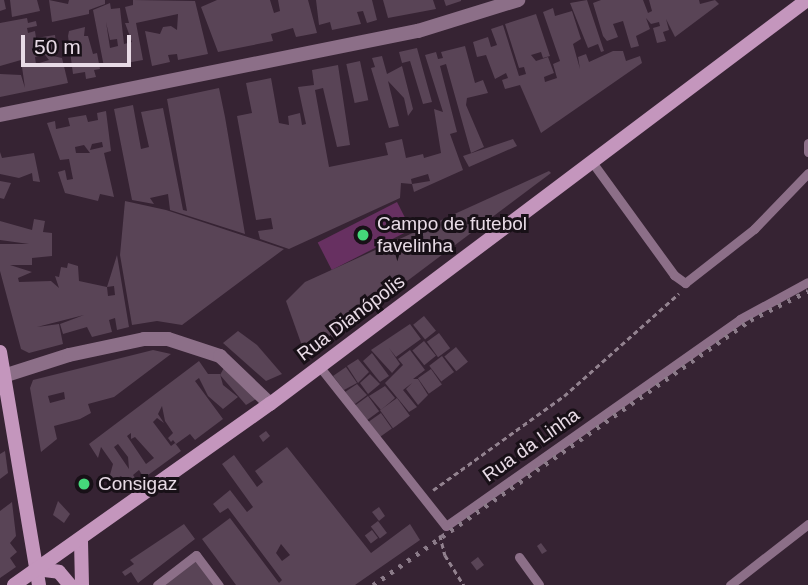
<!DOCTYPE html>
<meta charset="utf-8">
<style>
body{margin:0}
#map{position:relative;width:808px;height:585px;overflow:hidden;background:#362333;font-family:Arial,sans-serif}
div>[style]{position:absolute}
.green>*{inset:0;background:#673061;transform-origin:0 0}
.building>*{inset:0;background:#594456;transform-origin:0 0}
.path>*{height:2.5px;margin-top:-1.25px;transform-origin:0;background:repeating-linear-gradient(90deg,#92828f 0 5px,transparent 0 8.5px)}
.lane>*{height:9px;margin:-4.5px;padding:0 4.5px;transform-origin:4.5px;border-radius:4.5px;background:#8c6f88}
.street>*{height:14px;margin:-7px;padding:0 7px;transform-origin:7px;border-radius:7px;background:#8c6f88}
.secondary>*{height:14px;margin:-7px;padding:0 7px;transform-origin:7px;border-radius:7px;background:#c496bd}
.rail>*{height:4.5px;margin-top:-2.25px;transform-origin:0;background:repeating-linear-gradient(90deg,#8b7b89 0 3.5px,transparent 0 10.5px)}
.dots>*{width:19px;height:19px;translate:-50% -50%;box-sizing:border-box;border:4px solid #181017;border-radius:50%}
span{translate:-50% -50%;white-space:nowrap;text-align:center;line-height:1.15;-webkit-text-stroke:6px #181017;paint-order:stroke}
.poi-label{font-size:19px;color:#e8dbe6}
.left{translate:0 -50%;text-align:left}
.street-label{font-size:19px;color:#e8dbe6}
.scale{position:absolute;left:21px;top:35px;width:110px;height:32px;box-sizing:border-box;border:4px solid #e8dbe6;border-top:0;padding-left:9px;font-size:21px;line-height:24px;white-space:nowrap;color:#e8dbe6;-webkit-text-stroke:5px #181017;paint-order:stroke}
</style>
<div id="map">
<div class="green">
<i style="left:397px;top:202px;width:31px;height:89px;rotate:63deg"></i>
</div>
<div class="building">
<i style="clip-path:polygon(0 0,4px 0,6px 9px,0 11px)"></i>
<i style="clip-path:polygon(10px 0,37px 0,40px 11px,12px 17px)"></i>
<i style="clip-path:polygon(49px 0,68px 4px,69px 0,105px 0,105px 4px,89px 10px,89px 14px,52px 22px)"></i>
<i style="clip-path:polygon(evenodd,133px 0,195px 1px,208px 54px,178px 60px,177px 54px,168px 55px,170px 62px,152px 66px,145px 31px,160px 34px,163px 27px,171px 26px,177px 30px,178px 14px,136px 23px,143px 60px,104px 67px,93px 10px,110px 3px,111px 9px,120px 8px,124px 44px,132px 42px,125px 23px,129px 23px,125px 7px,133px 5px,133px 0,106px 22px,110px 40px,117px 39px,118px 46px,110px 48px,106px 22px)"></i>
<i style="clip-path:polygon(217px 0,270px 0,274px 13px,280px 11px,278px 0,308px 0,317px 33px,296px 37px,293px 28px,271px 34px,273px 41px,218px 52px,201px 7px)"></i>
<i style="clip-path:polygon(316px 0,372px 0,377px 20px,367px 23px,363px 11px,357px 12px,361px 24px,332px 30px,330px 22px,319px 25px)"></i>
<i style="clip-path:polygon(383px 0,433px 0,436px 9px,388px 18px)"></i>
<i style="clip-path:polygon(444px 0,461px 0,461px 1px,446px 6px)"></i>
<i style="clip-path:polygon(587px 0,604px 51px,601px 52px,598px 44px,588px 48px,570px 3px)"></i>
<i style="clip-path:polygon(601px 0,643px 0,648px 13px,652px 11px,649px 0,699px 0,700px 4px,715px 0,719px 4px,675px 37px,666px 19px,669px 30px,663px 32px,666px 41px,657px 43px,653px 28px,660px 26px,659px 22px,651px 24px,646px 18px,650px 29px,636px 36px,639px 46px,631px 48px,623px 21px,613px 24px,618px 37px,607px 41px,603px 36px,593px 3px)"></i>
<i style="clip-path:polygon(553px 8px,555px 16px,572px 11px,581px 39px,573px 44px,580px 69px,578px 57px,586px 54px,589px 62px,613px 51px,623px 51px,626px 61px,640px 56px,642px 63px,541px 133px,520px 85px,505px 89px,502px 80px,508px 78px,506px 73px,495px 79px,486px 55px,477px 57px,473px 42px,488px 37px,491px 47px,497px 45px,491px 29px,503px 25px,519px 76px,526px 74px,524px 67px,519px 68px,505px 24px,536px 14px,550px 56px,543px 58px,541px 52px,531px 55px,536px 61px,548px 57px,554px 73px,544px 77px,545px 82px,557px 78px,553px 64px,560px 61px,543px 12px)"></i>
<i style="clip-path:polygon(evenodd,27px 18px,28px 23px,36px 21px,37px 26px,27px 28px,28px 33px,35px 31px,36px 38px,55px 35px,57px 52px,53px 56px,62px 58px,68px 83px,0 97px,0 74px,21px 75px,25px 88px,21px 60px,0 66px,0 23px,27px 18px,45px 55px,49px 60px,36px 64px,35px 57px,45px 55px)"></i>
<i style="clip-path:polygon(85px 27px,84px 36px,88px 36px,93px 54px,97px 53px,100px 69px,94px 70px,96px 77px,86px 79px,85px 72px,73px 74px,68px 36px,69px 31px)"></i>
<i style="clip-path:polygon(465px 46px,475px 83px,483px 80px,488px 93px,467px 98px,466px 105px,484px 147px,471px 153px,446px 64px,440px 66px,457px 132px,450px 134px,463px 170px,414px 192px,412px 184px,430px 181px,428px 174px,411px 179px,412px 184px,401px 183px,400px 198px,289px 249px,260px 239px,258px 231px,273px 229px,271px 218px,256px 220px,237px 116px,252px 113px,246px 83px,271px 78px,279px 123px,289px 125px,288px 116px,300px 113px,302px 125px,306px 124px,298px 87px,314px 85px,312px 70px,338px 65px,350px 145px,337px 147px,323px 88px,315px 90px,329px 167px,388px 155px,385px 143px,402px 139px,406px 158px,423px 154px,424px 158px,441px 153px,434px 109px,443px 112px,425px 55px,436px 52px,438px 59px,443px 58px,441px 52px)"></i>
<i style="clip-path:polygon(417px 48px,432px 102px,423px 104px,410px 61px,402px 63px,399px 52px)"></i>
<i style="clip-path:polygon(382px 56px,387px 74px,402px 66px,413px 109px,408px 116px,404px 98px,388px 81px,399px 126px,389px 128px,371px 68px,375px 67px,372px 58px)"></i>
<i style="left:360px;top:61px;width:40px;height:14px;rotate:78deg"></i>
<i style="clip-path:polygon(219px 88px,225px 117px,245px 234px,170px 210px,168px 194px,150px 198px,154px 204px,132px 200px,114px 109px,133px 105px,141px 149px,149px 147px,141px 112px,163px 108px,183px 210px,187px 211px,167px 99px)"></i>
<i style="clip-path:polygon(evenodd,106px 111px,111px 151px,104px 153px,114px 197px,100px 194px,98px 201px,65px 193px,58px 172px,65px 170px,67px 180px,73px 179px,69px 159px,60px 160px,47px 123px,55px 121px,56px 129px,70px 126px,68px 118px,86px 115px,88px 122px,98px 120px,97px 113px,106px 111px,102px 142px,103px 147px,90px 150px,92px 144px,102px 142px,106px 111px,84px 145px,90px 153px,76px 153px,75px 147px,84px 145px)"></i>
<i style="clip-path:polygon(513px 139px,517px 146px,469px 167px,463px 156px)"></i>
<i style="clip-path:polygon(0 152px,2px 158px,34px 153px,40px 182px,33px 181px,32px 173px,19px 178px,0 174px)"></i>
<i style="clip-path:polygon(549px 171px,551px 173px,306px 357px,286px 301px,305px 282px)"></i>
<i style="clip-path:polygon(0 181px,11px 183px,4px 199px,0 198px)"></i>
<i style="clip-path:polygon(125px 201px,166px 210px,284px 249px,182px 325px,157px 321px,132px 325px,120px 255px)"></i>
<i style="clip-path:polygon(evenodd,34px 219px,45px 221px,43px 232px,52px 233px,52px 256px,32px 258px,32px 265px,10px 265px,32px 272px,18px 278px,19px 282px,51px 281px,59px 288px,55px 276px,59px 277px,61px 267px,67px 268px,68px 263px,78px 266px,79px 281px,107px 287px,117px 255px,129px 327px,117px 330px,115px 318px,109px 320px,112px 332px,92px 337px,87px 327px,63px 334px,60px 324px,84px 315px,37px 327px,59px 324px,63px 344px,29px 353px,21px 349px,0 271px,0 244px,29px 244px,0 240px,0 221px,32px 230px,34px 219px,114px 286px,115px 295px,108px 296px,107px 287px,114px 286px)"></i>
<i style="left:424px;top:316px;width:19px;height:14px;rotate:51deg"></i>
<i style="clip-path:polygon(410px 324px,421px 339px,396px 357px,389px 348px,400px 364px,392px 373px,371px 350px)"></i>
<i style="clip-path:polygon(238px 331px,257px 345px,282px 374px,266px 381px,223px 343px)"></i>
<i style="left:439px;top:333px;width:19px;height:15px;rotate:54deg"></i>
<i style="left:424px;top:341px;width:19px;height:15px;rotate:51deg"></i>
<i style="left:456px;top:347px;width:19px;height:15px;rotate:51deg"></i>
<i style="clip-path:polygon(evenodd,153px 350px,171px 354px,114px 397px,88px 404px,91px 413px,80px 419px,54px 426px,57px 439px,41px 452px,30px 388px,33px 380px,153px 350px,64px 392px,65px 399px,50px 403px,48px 396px,64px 392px)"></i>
<i style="clip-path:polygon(410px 350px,425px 370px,413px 379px,418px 379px,428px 395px,418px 405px,406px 389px,412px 383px,403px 390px,417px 407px,409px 412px,385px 383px,403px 365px,398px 359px)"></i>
<i style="clip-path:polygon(372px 353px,389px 376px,380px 382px,363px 361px)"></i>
<i style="left:442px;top:356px;width:20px;height:16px;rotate:53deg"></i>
<i style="clip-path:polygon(358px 359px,369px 372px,358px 383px,347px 366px)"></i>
<i style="clip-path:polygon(evenodd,199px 361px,208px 374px,220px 374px,223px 385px,238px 397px,223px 409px,208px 396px,199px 378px,195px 381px,223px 419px,195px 440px,190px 434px,176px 444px,173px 440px,171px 442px,168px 438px,173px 433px,165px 421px,162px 406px,158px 414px,164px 423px,157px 418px,153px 422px,171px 446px,175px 443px,181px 451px,144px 478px,139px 470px,133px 475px,138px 482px,131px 488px,121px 476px,114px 480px,110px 475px,113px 464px,101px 447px,98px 458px,89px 444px,199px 361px,131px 433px,131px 439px,135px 437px,154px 458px,146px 464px,127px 436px,131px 433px,199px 361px,118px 444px,128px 457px,129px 469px,114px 447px,118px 444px)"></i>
<i style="clip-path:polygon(225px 366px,261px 396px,246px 405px,220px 375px)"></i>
<i style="clip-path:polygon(346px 367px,357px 383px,344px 390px,333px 376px)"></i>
<i style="left:431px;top:369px;width:19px;height:16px;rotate:55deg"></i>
<i style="clip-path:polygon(370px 374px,380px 384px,368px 394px,360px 383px)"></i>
<i style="clip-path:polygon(357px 384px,367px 395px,355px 404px,345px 392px)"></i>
<i style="clip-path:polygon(385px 386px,395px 398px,381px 410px,369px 396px)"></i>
<i style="left:368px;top:396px;width:19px;height:16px;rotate:54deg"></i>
<i style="left:397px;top:398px;width:22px;height:21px;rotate:54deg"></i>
<i style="left:381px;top:413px;width:19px;height:16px;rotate:55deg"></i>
<i style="clip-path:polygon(266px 431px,270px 436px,263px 442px,259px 436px)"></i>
<i style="clip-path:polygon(evenodd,287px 447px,371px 553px,410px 524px,420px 540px,355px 585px,236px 585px,202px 539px,230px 518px,279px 583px,282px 580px,228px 508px,220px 513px,213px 504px,230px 490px,247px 512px,253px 507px,222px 464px,234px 455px,257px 487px,263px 482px,255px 471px,287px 447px,281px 544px,290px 555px,282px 561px,276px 553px,281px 544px)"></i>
<i style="clip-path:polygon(5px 451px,8px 473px,0 479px,0 454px)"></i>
<i style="clip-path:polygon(58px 501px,70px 514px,64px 523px,53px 515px)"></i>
<i style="clip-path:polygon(12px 502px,16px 536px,10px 543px,17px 552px,10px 558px,16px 567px,0 578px,0 511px)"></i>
<i style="clip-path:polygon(379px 507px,385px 516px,379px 521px,372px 512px)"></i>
<i style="left:378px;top:521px;width:15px;height:9px;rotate:53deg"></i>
<i style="clip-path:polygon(184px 524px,195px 539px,138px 583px,131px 572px,125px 576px,122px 572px,134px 564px,130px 560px)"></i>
<i style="left:372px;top:530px;width:10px;height:9px;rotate:53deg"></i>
<i style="clip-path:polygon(541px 543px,547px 551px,542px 554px,537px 546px)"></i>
<i style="left:478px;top:557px;width:10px;height:9px;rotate:53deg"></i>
<i style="clip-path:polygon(195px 559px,215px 585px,161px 585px)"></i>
</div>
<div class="path">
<i style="left:433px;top:490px;width:161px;rotate:-35.7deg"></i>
<i style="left:564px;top:396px;width:154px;rotate:-41.8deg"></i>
<i style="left:440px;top:535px;width:21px;rotate:76deg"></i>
<i style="left:445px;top:555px;width:36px;rotate:58deg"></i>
</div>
<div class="lane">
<i style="left:808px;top:143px;width:9px;rotate:90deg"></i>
<i style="left:592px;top:162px;width:140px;rotate:54deg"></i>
<i style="left:674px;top:275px;width:14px;rotate:36deg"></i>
<i style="left:685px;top:283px;width:88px;rotate:-38deg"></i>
<i style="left:754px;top:229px;width:78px;rotate:-46deg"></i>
<i style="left:319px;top:366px;width:204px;rotate:51.6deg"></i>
<i style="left:446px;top:526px;width:360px;rotate:-35.1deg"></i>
<i style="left:740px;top:319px;width:77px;rotate:-28.6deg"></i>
<i style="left:519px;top:557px;width:34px;rotate:54deg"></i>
<i style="left:157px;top:585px;width:49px;rotate:-37.6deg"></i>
<i style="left:196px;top:555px;width:38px;rotate:53deg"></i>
<i style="left:730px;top:585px;width:99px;rotate:-38deg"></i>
</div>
<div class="street">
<i style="left:0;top:115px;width:426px;rotate:-11.4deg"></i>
<i style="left:418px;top:31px;width:105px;rotate:-17.2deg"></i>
<i style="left:0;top:377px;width:72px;rotate:-17.7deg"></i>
<i style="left:69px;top:355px;width:77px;rotate:-12deg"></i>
<i style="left:144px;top:339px;width:24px"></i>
<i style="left:168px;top:339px;width:55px;rotate:18.1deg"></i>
<i style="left:220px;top:356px;width:69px;rotate:43.8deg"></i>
</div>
<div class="secondary">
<i style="left:0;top:352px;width:236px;rotate:80.5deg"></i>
<i style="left:81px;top:541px;width:44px;rotate:88.7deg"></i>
<i style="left:36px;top:569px;width:23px;rotate:7deg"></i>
<i style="left:59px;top:572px;width:17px;rotate:50deg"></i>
<i style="left:14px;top:585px;width:314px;rotate:-35.3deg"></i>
<i style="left:270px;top:404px;width:672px;rotate:-36.96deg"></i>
</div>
<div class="rail">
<i style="left:373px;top:585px;width:461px;rotate:-35.1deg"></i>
<i style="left:750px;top:320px;width:65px;rotate:-26.6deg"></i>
</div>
<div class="dots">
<i style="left:363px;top:235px;background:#45d77a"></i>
<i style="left:84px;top:484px;background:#45d77a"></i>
</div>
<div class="poi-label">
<span class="left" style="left:377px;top:235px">Campo de futebol<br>favelinha</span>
<span class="left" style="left:98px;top:484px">Consigaz</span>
</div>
<div class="street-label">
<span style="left:351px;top:318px;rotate:-37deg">Rua Dianópolis</span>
<span style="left:531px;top:445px;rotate:-35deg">Rua da Linha</span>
</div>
<div class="scale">50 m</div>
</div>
